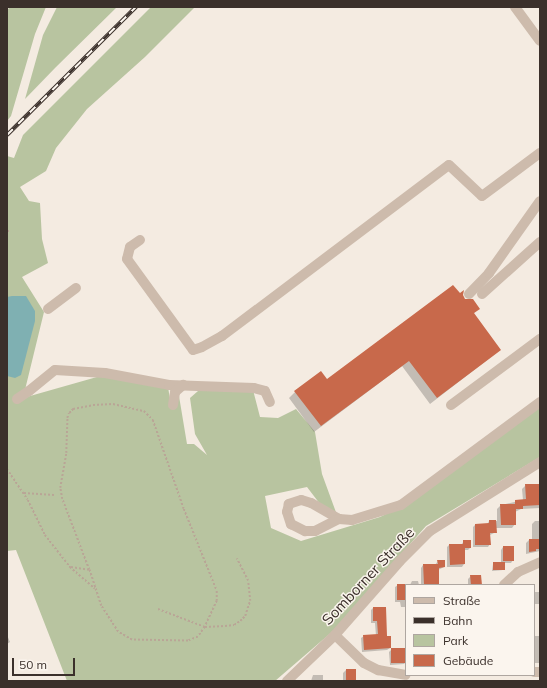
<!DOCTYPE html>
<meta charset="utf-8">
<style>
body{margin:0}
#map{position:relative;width:547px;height:688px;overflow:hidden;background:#f4ebe1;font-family:Mulish,sans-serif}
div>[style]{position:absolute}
.green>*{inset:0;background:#b8c4a0}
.water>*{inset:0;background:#7fb0b2}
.shadow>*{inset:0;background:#0003}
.building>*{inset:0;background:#c8694b;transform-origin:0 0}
.path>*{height:1.5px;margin-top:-0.75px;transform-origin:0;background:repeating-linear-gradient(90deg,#b9a596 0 2px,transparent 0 4px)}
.minor>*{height:10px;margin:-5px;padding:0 5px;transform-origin:5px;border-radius:5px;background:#cdbbac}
.rail>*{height:4px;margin-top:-2px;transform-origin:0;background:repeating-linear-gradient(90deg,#fbf5ee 0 8px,#3b302b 0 16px);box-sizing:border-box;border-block:1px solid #3b302b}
span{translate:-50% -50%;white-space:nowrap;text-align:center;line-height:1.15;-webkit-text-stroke:3px #fbf5ee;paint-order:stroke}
.street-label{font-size:15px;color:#3b302b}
.frame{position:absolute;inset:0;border:8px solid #3b302b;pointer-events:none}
.legend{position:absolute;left:405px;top:584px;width:130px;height:92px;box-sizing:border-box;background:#fbf5ee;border:1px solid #aea6a0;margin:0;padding:5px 7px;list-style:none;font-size:12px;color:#3b302b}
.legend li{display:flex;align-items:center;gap:8px;height:20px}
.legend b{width:20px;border:1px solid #aea6a0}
.scale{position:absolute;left:12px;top:658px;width:63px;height:18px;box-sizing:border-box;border:2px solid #3b302b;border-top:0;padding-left:5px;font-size:12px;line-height:14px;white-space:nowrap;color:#3b302b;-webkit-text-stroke:3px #fbf5ee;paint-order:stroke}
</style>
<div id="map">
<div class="green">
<i style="clip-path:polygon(10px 7px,46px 7px,35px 34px,11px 116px,7px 121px,7px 10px)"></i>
<i style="clip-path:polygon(57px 7px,117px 7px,56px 67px,25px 99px,43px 35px)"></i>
<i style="clip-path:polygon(151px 7px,195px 7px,145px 57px,87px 109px,56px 148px,46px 171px,20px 187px,29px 201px,40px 203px,42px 239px,48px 263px,22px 277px,44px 312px,23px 398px,104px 375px,168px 387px,171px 405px,179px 396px,187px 444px,194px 444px,207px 455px,195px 434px,190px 398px,198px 391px,253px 390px,260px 417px,278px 418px,296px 409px,315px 432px,322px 474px,337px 515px,320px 504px,307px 487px,265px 496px,271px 528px,301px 541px,380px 517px,413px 501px,540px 405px,540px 457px,426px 526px,333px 631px,275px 681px,67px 681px,16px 550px,7px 551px,7px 156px,14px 158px,23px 135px)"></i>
</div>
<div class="water">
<i style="clip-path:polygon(12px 296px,26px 296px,35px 311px,35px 321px,21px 375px,15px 378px,7px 376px,7px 297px)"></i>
</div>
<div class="shadow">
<i style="clip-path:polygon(464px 300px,478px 309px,473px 314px,500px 350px,430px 404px,402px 366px,314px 432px,289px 398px,295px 392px,327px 380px)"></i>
<i style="clip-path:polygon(526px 485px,540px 485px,540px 508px,521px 509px,515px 512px,515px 524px,512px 528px,496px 528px,496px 532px,490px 535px,490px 544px,488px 547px,473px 547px,473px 527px,475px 525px,487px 525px,489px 521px,497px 521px,497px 509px,501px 505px,523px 500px,522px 489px)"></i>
<i style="clip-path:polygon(535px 521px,540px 521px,540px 551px,526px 554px,526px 543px,529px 540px,532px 540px,532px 524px)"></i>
<i style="clip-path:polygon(464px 541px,470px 548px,468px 550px,464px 550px,464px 564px,462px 567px,447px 567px,447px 547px,449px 545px,461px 545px)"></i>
<i style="clip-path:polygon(503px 547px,513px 547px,513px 560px,511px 563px,504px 563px,503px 570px,492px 571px,493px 564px,501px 563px,501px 550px)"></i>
<i style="clip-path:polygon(438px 561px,444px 567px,438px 570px,438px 583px,437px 585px,421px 585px,421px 568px,423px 565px,435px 565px)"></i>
<i style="clip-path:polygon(471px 576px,481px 585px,468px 585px,468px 579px)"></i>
<i style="clip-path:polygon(412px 581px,418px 581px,419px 585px,406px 585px,406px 607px,401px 607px,400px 602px,395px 602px,395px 587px,398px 585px,410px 585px)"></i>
<i style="clip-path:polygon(534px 592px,540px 592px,539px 604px,534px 604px)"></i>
<i style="clip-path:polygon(373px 608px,390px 648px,387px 650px,362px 652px,361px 638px,364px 636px,376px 636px,375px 623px,371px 623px,371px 610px)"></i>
<i style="clip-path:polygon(7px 635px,10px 642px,7px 644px)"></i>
<i style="clip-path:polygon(534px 636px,540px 636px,540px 663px,535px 663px)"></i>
<i style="clip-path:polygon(392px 649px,406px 649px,406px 662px,404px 664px,390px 665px,389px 652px)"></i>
<i style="clip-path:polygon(346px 670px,355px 670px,355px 681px,343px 681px,343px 673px)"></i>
<i style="clip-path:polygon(313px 675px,323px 675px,323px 681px,311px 681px)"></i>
</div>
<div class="building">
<i style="clip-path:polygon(453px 285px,460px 293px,464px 290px,463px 295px,465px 299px,473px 299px,480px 309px,474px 313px,501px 350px,437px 398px,409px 361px,321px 426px,294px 391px,321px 371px,327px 379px)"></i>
<i style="clip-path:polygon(525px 484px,540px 484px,540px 505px,523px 506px,523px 509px,516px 509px,516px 525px,501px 525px,500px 504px,515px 504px,515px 500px,526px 499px)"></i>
<i style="clip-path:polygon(489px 520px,496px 520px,497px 533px,490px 533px,491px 545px,475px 545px,475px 524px,489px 523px)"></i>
<i style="clip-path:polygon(529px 539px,540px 539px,540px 549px,536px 549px,536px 551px,529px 552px)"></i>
<i style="clip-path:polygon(463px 540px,471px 540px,471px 548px,465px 548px,465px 564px,450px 565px,449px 544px,463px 544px)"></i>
<i style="left:503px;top:546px;width:11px;height:15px"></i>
<i style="clip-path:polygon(437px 560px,445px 560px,445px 567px,439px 568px,439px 584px,424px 584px,423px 564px,438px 564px)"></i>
<i style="left:505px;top:562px;width:8px;height:12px;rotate:90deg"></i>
<i style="clip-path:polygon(470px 575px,481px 575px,482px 585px,471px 585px)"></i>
<i style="left:397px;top:584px;width:9px;height:16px"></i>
<i style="clip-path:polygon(373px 607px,386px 607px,387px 636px,391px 636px,391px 648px,364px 650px,363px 635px,378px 634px,377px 621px,373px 621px)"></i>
<i style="left:391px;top:648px;width:15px;height:15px"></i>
<i style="left:346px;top:669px;width:10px;height:12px"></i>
</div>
<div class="path">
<i style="left:7px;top:231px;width:2px"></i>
<i style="left:113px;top:404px;width:32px;rotate:13deg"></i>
<i style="left:144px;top:411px;width:13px;rotate:45deg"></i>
<i style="left:153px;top:420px;width:94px;rotate:70.8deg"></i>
<i style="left:184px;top:509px;width:88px;rotate:68.1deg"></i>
<i style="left:217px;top:591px;width:10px;rotate:90deg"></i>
<i style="left:217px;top:601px;width:29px;rotate:115deg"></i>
<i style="left:205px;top:627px;width:12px;rotate:125deg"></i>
<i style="left:198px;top:637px;width:11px;rotate:158deg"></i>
<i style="left:188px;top:641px;width:56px;rotate:-179deg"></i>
<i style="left:132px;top:640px;width:16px;rotate:-150deg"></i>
<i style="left:118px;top:632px;width:31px;rotate:-123deg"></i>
<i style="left:101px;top:606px;width:38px;rotate:-108deg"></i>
<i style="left:89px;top:570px;width:76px;rotate:-110.8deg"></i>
<i style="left:62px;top:499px;width:11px;rotate:-100deg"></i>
<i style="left:60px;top:488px;width:36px;rotate:-80deg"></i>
<i style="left:66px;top:453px;width:35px;rotate:-88deg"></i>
<i style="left:67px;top:418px;width:5px;rotate:-68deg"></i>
<i style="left:69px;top:413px;width:6px;rotate:-45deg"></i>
<i style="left:73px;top:409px;width:20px;rotate:-11deg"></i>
<i style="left:93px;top:405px;width:20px;rotate:-3deg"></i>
<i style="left:7px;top:469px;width:37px;rotate:56deg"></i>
<i style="left:28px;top:500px;width:39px;rotate:64deg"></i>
<i style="left:45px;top:535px;width:41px;rotate:52deg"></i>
<i style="left:70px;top:567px;width:33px;rotate:41deg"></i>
<i style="left:24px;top:493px;width:30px;rotate:4deg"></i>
<i style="left:71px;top:567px;width:18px;rotate:9deg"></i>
<i style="left:158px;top:609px;width:50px;rotate:21deg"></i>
<i style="left:205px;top:627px;width:20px;rotate:-3deg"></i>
<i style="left:225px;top:626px;width:9px;rotate:-6deg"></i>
<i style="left:234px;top:625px;width:7px;rotate:-34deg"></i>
<i style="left:240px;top:621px;width:7px;rotate:-45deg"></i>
<i style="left:245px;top:616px;width:16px;rotate:-72deg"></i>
<i style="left:250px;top:601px;width:20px;rotate:-96deg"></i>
<i style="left:248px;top:581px;width:25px;rotate:-117deg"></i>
</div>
<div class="minor">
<i style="left:515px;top:7px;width:42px;rotate:53.7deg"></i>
<i style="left:140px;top:240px;width:12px;rotate:145deg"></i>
<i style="left:130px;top:247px;width:12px;rotate:104deg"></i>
<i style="left:127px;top:259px;width:112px;rotate:54deg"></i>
<i style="left:193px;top:350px;width:9px;rotate:-18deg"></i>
<i style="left:202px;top:347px;width:23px;rotate:-29deg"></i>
<i style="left:222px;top:336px;width:284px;rotate:-37deg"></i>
<i style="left:449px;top:165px;width:45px;rotate:43.2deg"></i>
<i style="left:482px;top:196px;width:72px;rotate:-36.6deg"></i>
<i style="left:469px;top:294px;width:29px;rotate:-46deg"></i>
<i style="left:489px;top:273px;width:88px;rotate:-54.7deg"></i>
<i style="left:482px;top:294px;width:78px;rotate:-41.9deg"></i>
<i style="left:48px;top:309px;width:35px;rotate:-37deg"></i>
<i style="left:17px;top:399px;width:14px;rotate:-34deg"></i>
<i style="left:29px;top:391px;width:33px;rotate:-39deg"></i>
<i style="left:55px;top:370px;width:50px;rotate:3.4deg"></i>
<i style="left:105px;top:373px;width:65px;rotate:10.6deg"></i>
<i style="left:169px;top:385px;width:85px;rotate:2deg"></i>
<i style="left:254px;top:388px;width:11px;rotate:15deg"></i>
<i style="left:265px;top:391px;width:12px;rotate:66deg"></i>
<i style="left:173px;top:405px;width:13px;rotate:-81deg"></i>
<i style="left:175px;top:392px;width:11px;rotate:-41deg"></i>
<i style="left:451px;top:405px;width:111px;rotate:-36.6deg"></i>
<i style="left:339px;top:519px;width:32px;rotate:-150deg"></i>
<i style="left:311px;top:503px;width:10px;rotate:-163deg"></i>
<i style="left:301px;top:500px;width:13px;rotate:162deg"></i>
<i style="left:289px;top:504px;width:8px;rotate:104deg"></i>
<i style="left:287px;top:512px;width:13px;rotate:72deg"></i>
<i style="left:291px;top:524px;width:16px;rotate:27deg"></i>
<i style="left:305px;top:531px;width:10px"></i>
<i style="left:315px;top:531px;width:27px;rotate:-27deg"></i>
<i style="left:339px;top:519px;width:13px;rotate:4deg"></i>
<i style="left:352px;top:520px;width:51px;rotate:-17deg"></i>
<i style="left:401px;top:505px;width:173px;rotate:-36.5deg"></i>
<i style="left:504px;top:585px;width:19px;rotate:-43deg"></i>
<i style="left:518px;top:572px;width:24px;rotate:-24deg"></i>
<i style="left:335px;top:635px;width:40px;rotate:44deg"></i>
<i style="left:364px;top:663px;width:16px;rotate:27deg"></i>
<i style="left:378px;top:670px;width:28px;rotate:10deg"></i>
<i style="left:534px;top:672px;width:6px"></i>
<i style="left:287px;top:681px;width:66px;rotate:-43.8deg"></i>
<i style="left:335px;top:635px;width:98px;rotate:-48.7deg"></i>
<i style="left:400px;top:561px;width:42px;rotate:-45deg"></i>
<i style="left:430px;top:531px;width:130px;rotate:-32.1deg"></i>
</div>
<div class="rail">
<i style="left:7px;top:135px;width:182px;rotate:-44.8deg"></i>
</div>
<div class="street-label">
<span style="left:368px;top:576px;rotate:-47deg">Somborner Straße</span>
</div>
<div class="frame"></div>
<ul class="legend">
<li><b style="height:5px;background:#cdbbac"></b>Straße</li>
<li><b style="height:5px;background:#3b302b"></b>Bahn</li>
<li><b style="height:11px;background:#b8c4a0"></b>Park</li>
<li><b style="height:11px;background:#c8694b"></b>Gebäude</li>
</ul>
<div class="scale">50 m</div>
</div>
